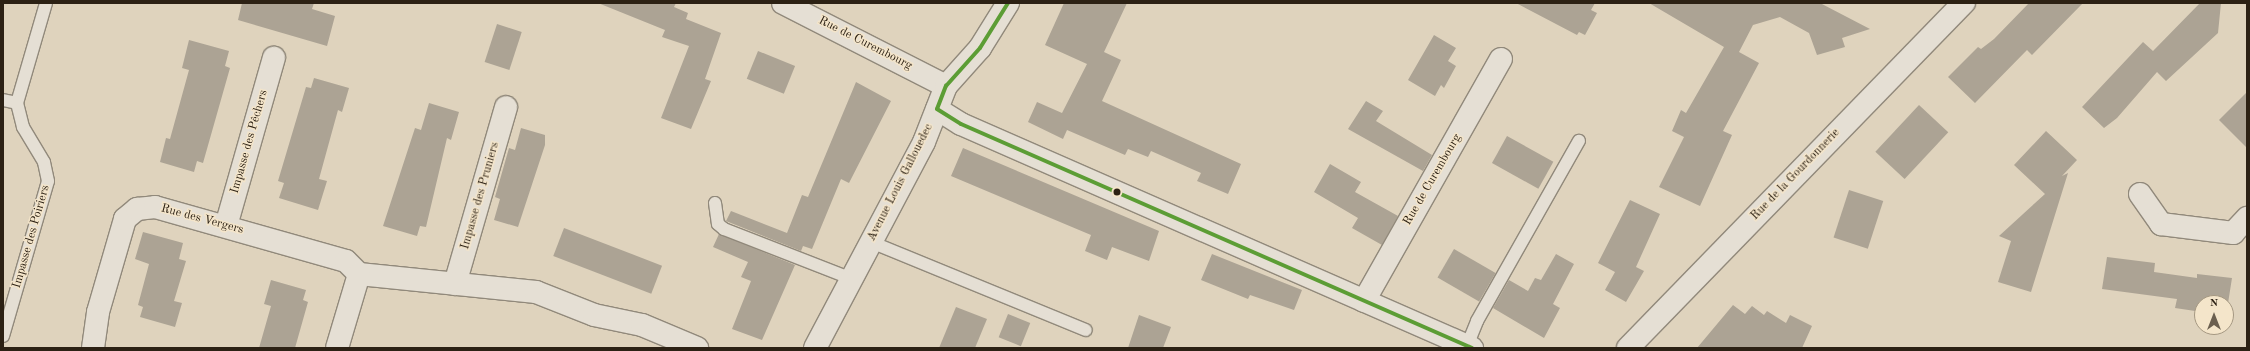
<!DOCTYPE html>
<meta charset="utf-8">
<style>
body{margin:0}
#map{position:relative;width:2250px;height:351px;overflow:hidden;background:#dfd3bd;font-family:"Old Standard TT",serif}
div>[style]{position:absolute}
.building>*{inset:0;background:#aca394;transform-origin:0 0}
.roads{filter:drop-shadow(1px 0 #91897b) drop-shadow(-1px 0 #91897b) drop-shadow(0 1px #91897b) drop-shadow(0 -1px #91897b)}
.service>*{height:12px;margin:-6px;padding:0 6px;transform-origin:6px;border-radius:6px;background:#e5dfd4}
.minor>*{height:22px;margin:-11px;padding:0 11px;transform-origin:11px;border-radius:11px;background:#e5dfd4}
.secondary>*{height:22px;margin:-11px;padding:0 11px;transform-origin:11px;border-radius:11px;background:#e5dfd4}
.bus-1>*{height:4px;margin:-2px;padding:0 2px;transform-origin:2px;border-radius:2px;background:#5c9d35}
.dots>*{width:11px;height:11px;translate:-50% -50%;box-sizing:border-box;border:2px solid #f4e5ca;border-radius:50%}
span{translate:-50% -50%;white-space:nowrap;text-align:center;line-height:1.15;-webkit-text-stroke:3px #f4e5ca;paint-order:stroke}
.street-label{font-size:12px;color:#2c2114}
.frame{position:absolute;inset:0;border:4px solid #2c2114;pointer-events:none}
.north{position:absolute;left:2194px;top:295px;width:40px;height:40px;box-sizing:border-box;background:#f4e5ca;border:1px solid #a49781;border-radius:50%;rotate:0deg;font-size:11px;font-weight:700;line-height:16px;text-align:center;color:#2c2114}
.north::after{content:'';display:block;margin:auto;width:14px;height:18px;background:#6b5f4f;clip-path:polygon(50% 0,100% 100%,50% 72%,0 100%)}
</style>
<div id="map">
<div class="building">
<i style="clip-path:polygon(242px 3px,314px 3px,312px 9px,335px 16px,327px 46px,238px 20px)"></i>
<i style="clip-path:polygon(598px 3px,676px 3px,674px 7px,688px 13px,686px 19px,721px 33px,705px 79px,711px 81px,691px 129px,661px 118px,689px 46px,662px 37px,665px 30px)"></i>
<i style="clip-path:polygon(1064px 3px,1127px 3px,1104px 52px,1121px 60px,1102px 101px,1241px 164px,1228px 194px,1197px 181px,1201px 173px,1151px 151px,1148px 157px,1128px 149px,1125px 155px,1067px 130px,1063px 139px,1028px 122px,1037px 102px,1062px 113px,1087px 64px,1045px 45px)"></i>
<i style="clip-path:polygon(1516px 3px,1595px 3px,1591px 10px,1597px 13px,1585px 35px,1579px 32px,1577px 35px)"></i>
<i style="clip-path:polygon(1649px 3px,1820px 3px,1870px 29px,1842px 38px,1845px 47px,1817px 55px,1809px 33px,1780px 17px,1753px 25px,1739px 52px,1759px 63px,1723px 131px,1732px 135px,1700px 206px,1659px 187px,1684px 137px,1672px 131px,1681px 110px,1686px 113px,1724px 47px)"></i>
<i style="clip-path:polygon(2029px 3px,2083px 3px,2032px 55px,2027px 50px,1975px 103px,1948px 77px,1978px 47px,1981px 49px,1994px 39px)"></i>
<i style="clip-path:polygon(2200px 3px,2221px 3px,2218px 33px,2166px 81px,2157px 72px,2117px 118px,2104px 128px,2082px 107px,2143px 42px,2153px 51px)"></i>
<i style="left:497px;top:24px;width:26px;height:40px;rotate:18deg"></i>
<i style="clip-path:polygon(1434px 35px,1456px 48px,1448px 61px,1456px 66px,1444px 88px,1441px 85px,1435px 96px,1408px 80px)"></i>
<i style="clip-path:polygon(189px 40px,229px 51px,225px 66px,230px 68px,203px 163px,197px 161px,194px 172px,160px 162px,166px 138px,170px 139px,189px 70px,182px 68px)"></i>
<i style="left:758px;top:51px;width:40px;height:30px;rotate:22deg"></i>
<i style="clip-path:polygon(314px 78px,349px 88px,342px 112px,338px 110px,319px 179px,327px 181px,318px 210px,279px 198px,284px 183px,278px 181px,306px 87px,311px 88px)"></i>
<i style="clip-path:polygon(856px 82px,891px 101px,849px 183px,841px 179px,812px 249px,803px 246px,801px 251px,726px 221px,731px 211px,787px 233px,802px 195px,808px 197px)"></i>
<i style="clip-path:polygon(2247px 92px,2247px 148px,2219px 120px)"></i>
<i style="clip-path:polygon(1366px 101px,1383px 111px,1376px 121px,1432px 155px,1423px 171px,1348px 129px)"></i>
<i style="clip-path:polygon(429px 103px,459px 112px,451px 140px,447px 138px,426px 227px,420px 226px,417px 236px,383px 226px,415px 128px,421px 130px)"></i>
<i style="left:1919px;top:105px;width:40px;height:64px;rotate:43deg"></i>
<i style="clip-path:polygon(521px 128px,545px 135px,545px 145px,518px 227px,494px 220px,500px 199px,495px 197px,509px 148px,515px 150px)"></i>
<i style="clip-path:polygon(2046px 131px,2077px 160px,2062px 176px,2068px 173px,2031px 292px,1998px 282px,2011px 241px,1999px 236px,2045px 194px,2014px 165px)"></i>
<i style="left:1507px;top:136px;width:53px;height:31px;rotate:29deg"></i>
<i style="clip-path:polygon(963px 148px,1159px 231px,1149px 261px,1112px 247px,1107px 260px,1085px 251px,1091px 235px,951px 176px)"></i>
<i style="clip-path:polygon(1330px 164px,1361px 182px,1355px 192px,1398px 216px,1382px 245px,1352px 228px,1358px 218px,1314px 192px)"></i>
<i style="left:1849px;top:190px;width:36px;height:50px;rotate:18deg"></i>
<i style="clip-path:polygon(1630px 200px,1660px 214px,1636px 267px,1644px 271px,1626px 302px,1605px 290px,1615px 272px,1598px 263px)"></i>
<i style="left:564px;top:228px;width:105px;height:30px;rotate:21deg"></i>
<i style="clip-path:polygon(143px 232px,183px 243px,179px 259px,186px 261px,174px 301px,182px 303px,175px 327px,140px 317px,143px 307px,138px 305px,149px 264px,135px 259px)"></i>
<i style="clip-path:polygon(719px 234px,795px 265px,762px 340px,732px 329px,751px 281px,741px 277px,748px 262px,713px 247px)"></i>
<i style="left:1454px;top:249px;width:48px;height:33px;rotate:30deg"></i>
<i style="clip-path:polygon(1212px 254px,1302px 290px,1294px 310px,1250px 295px,1248px 299px,1201px 280px)"></i>
<i style="clip-path:polygon(1556px 254px,1574px 264px,1553px 304px,1560px 308px,1544px 338px,1493px 308px,1509px 280px,1528px 291px,1535px 278px,1541px 280px)"></i>
<i style="clip-path:polygon(2107px 257px,2155px 263px,2154px 272px,2197px 278px,2197px 274px,2232px 278px,2226px 316px,2226px 303px,2202px 303px,2202px 312px,2175px 308px,2177px 299px,2102px 289px)"></i>
<i style="clip-path:polygon(271px 280px,306px 290px,303px 300px,308px 302px,295px 348px,259px 348px,271px 306px,264px 304px)"></i>
<i style="clip-path:polygon(1733px 305px,1745px 314px,1752px 306px,1764px 315px,1767px 311px,1786px 323px,1790px 315px,1812px 326px,1802px 348px,1697px 348px)"></i>
<i style="clip-path:polygon(956px 307px,987px 319px,975px 348px,939px 348px)"></i>
<i style="left:1008px;top:314px;width:24px;height:25px;rotate:22deg"></i>
<i style="clip-path:polygon(1139px 315px,1171px 327px,1163px 348px,1128px 348px)"></i>
</div>
<div class="roads">
<div class="service">
<i style="left:3px;top:100px;width:14px;rotate:12deg"></i>
<i style="left:715px;top:203px;width:21px;rotate:82deg"></i>
<i style="left:718px;top:224px;width:8px;rotate:40deg"></i>
<i style="left:724px;top:229px;width:137px;rotate:21.3deg"></i>
<i style="left:871px;top:242px;width:232px;rotate:22.3deg"></i>
<i style="left:3px;top:336px;width:161px;rotate:-73.8deg"></i>
<i style="left:48px;top:181px;width:19px;rotate:-102deg"></i>
<i style="left:44px;top:162px;width:41px;rotate:-121deg"></i>
<i style="left:23px;top:127px;width:25px;rotate:-104deg"></i>
<i style="left:17px;top:103px;width:104px;rotate:-73.8deg"></i>
<i style="left:1467px;top:346px;width:27px;rotate:-68deg"></i>
<i style="left:1477px;top:321px;width:207px;rotate:-60.5deg"></i>
</div>
<div class="minor">
<i style="left:783px;top:3px;width:183px;rotate:27deg"></i>
<i style="left:937px;top:109px;width:28px;rotate:32deg"></i>
<i style="left:961px;top:124px;width:558px;rotate:23.67deg"></i>
<i style="left:2140px;top:194px;width:37px;rotate:55deg"></i>
<i style="left:2161px;top:224px;width:73px;rotate:7.1deg"></i>
<i style="left:2233px;top:233px;width:21px;rotate:-47deg"></i>
<i style="left:226px;top:226px;width:175px;rotate:-74.1deg"></i>
<i style="left:455px;top:284px;width:184px;rotate:-73.9deg"></i>
<i style="left:1364px;top:301px;width:278px;rotate:-60.5deg"></i>
<i style="left:93px;top:348px;width:36px;rotate:-82deg"></i>
<i style="left:98px;top:312px;width:97px;rotate:-73.8deg"></i>
<i style="left:125px;top:219px;width:16px;rotate:-40deg"></i>
<i style="left:137px;top:209px;width:18px;rotate:-6deg"></i>
<i style="left:155px;top:207px;width:198px;rotate:15.8deg"></i>
<i style="left:346px;top:261px;width:18px;rotate:45deg"></i>
<i style="left:359px;top:274px;width:178px;rotate:5.8deg"></i>
<i style="left:536px;top:292px;width:62px;rotate:21.6deg"></i>
<i style="left:594px;top:315px;width:49px;rotate:11.8deg"></i>
<i style="left:642px;top:325px;width:60px;rotate:22.7deg"></i>
<i style="left:337px;top:348px;width:77px;rotate:-73.4deg"></i>
<i style="left:1628px;top:348px;width:482px;rotate:-45.8deg"></i>
</div>
<div class="secondary">
<i style="left:815px;top:348px;width:233px;rotate:-62.1deg"></i>
<i style="left:924px;top:142px;width:60px;rotate:-68.6deg"></i>
<i style="left:946px;top:86px;width:51px;rotate:-48.2deg"></i>
<i style="left:980px;top:48px;width:53px;rotate:-58.1deg"></i>
</div>
</div>
<div class="bus-1">
<i style="left:937px;top:109px;width:28px;rotate:32deg"></i>
<i style="left:961px;top:124px;width:558px;rotate:23.67deg"></i>
<i style="left:937px;top:109px;width:25px;rotate:-69deg"></i>
<i style="left:946px;top:86px;width:51px;rotate:-48.2deg"></i>
<i style="left:980px;top:48px;width:53px;rotate:-58.1deg"></i>
</div>
<div class="dots">
<i style="left:1117px;top:192px;background:#2c2114"></i>
</div>
<div class="street-label">
<span style="left:865px;top:44px;rotate:27deg">Rue de Curembourg</span>
<span style="left:250px;top:142px;rotate:-74deg">Impasse des Pêchers</span>
<span style="left:1796px;top:175px;rotate:-46deg">Rue de la Gourdonnerie</span>
<span style="left:1433px;top:180px;rotate:-60deg">Rue de Curembourg</span>
<span style="left:901px;top:183px;rotate:-63deg">Avenue Louis Gallouedec</span>
<span style="left:481px;top:196px;rotate:-74deg">Impasse des Pruniers</span>
<span style="left:202px;top:220px;rotate:15deg">Rue des Vergers</span>
<span style="left:32px;top:237px;rotate:-74deg">Impasse des Poiriers</span>
</div>
<div class="frame"></div>
<div class="north">N</div>
</div>
